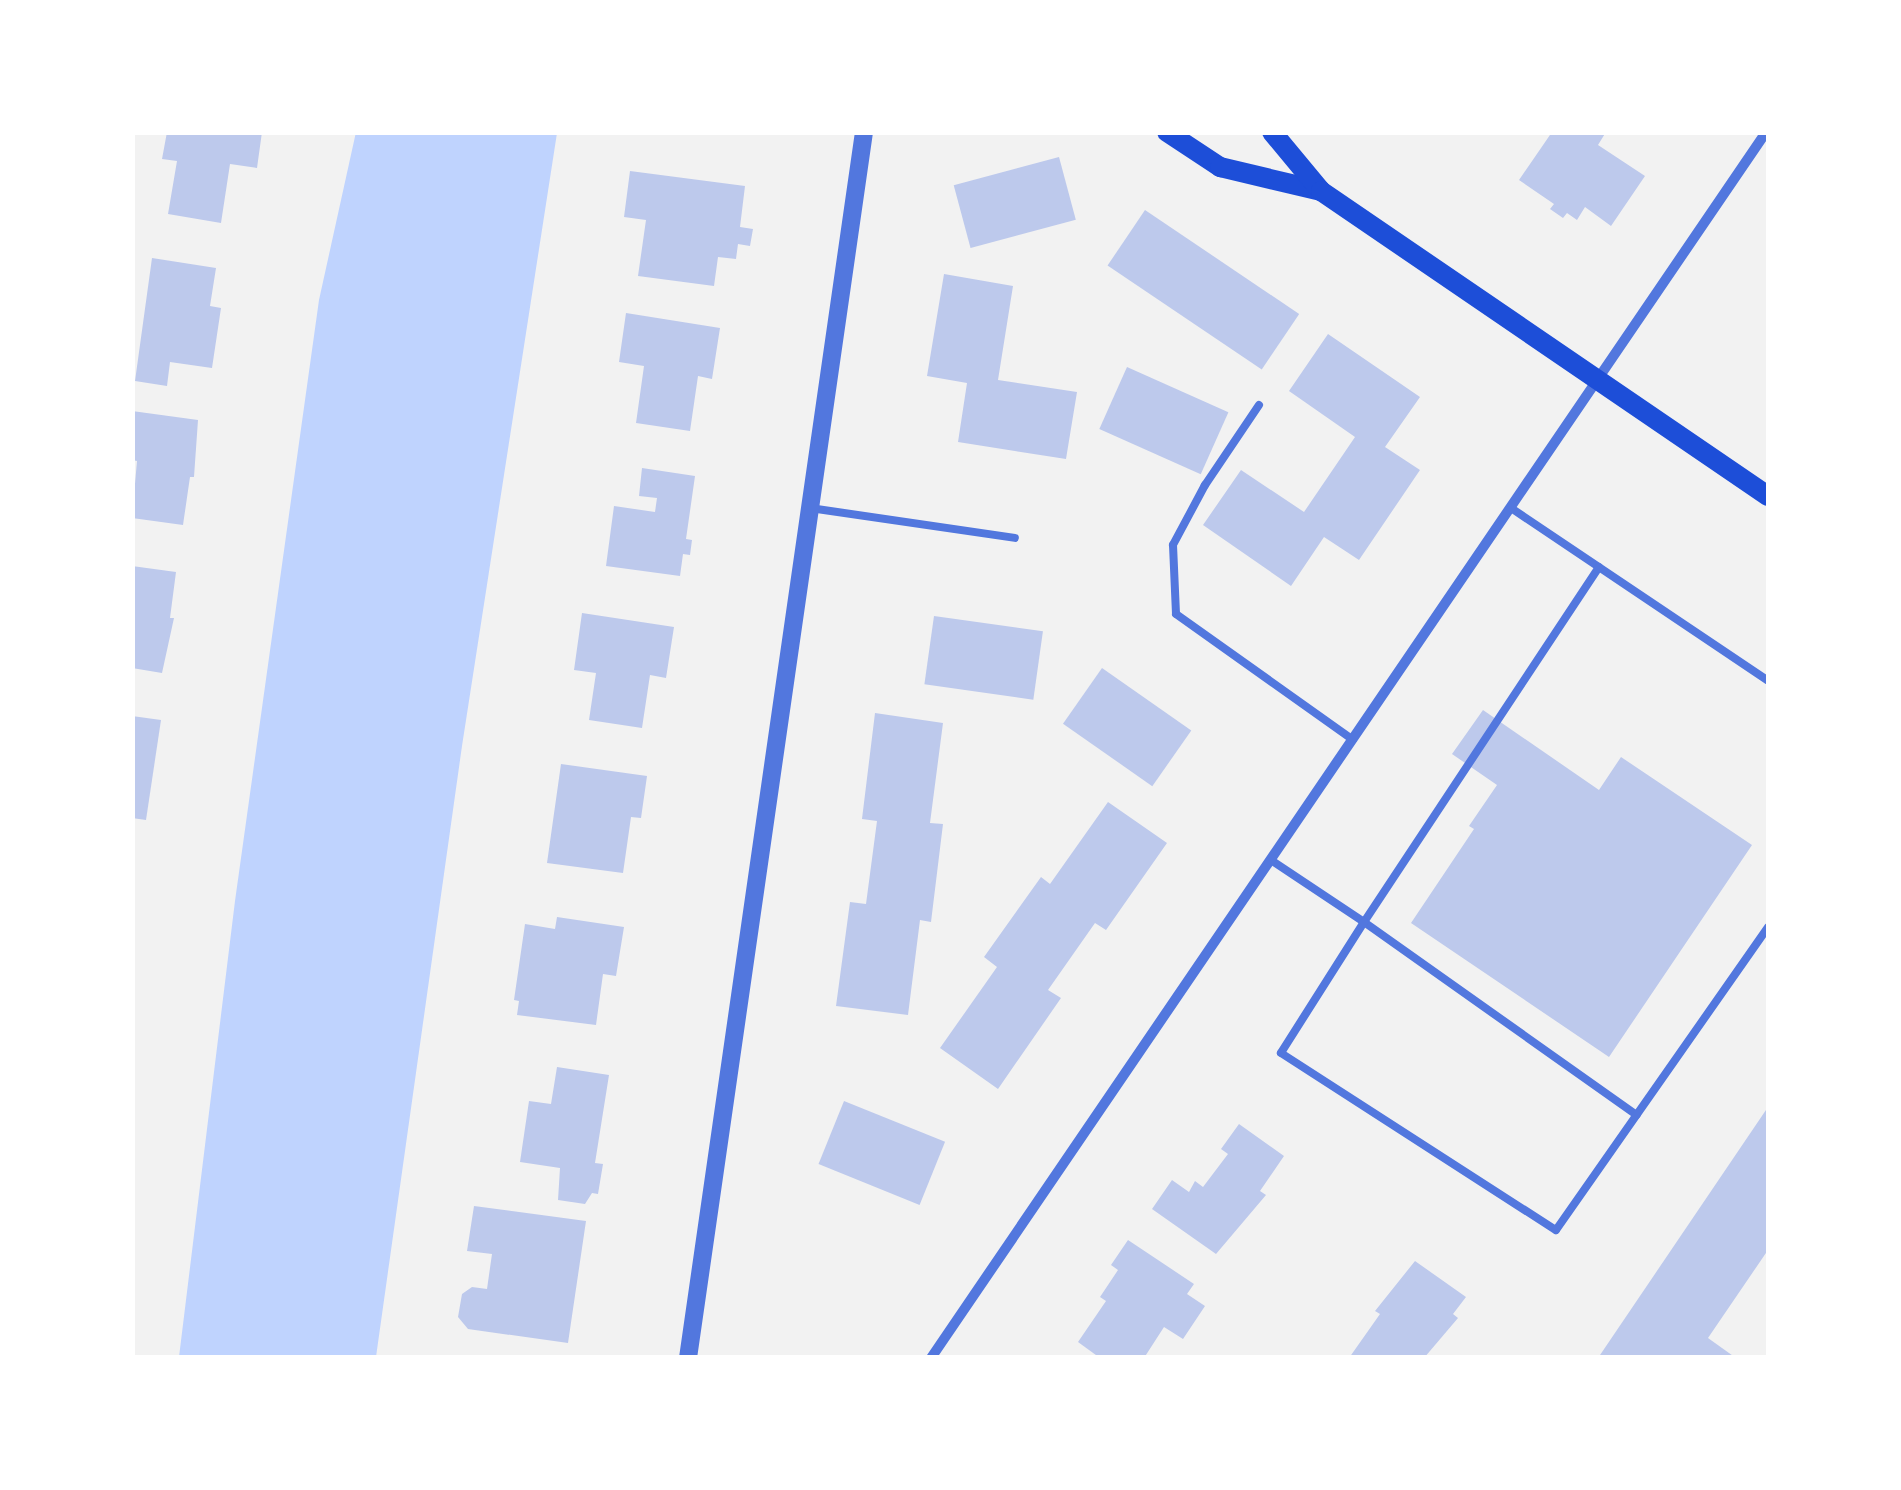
<!DOCTYPE html>
<style>
body{margin:0}
#map{position:relative;width:1901px;height:1490px;overflow:hidden;background:#f2f2f2;font-family:Georgia,serif}
div>[style]{position:absolute}
.water>*{inset:0;background:#bfd3fe}
.building>*{inset:0;background:#bdc9ec;transform-origin:0 0}
.service>*{height:8px;margin:-4px;padding:0 4px;transform-origin:4px;border-radius:4px;background:#5277de}
.minor>*{height:10px;margin:-5px;padding:0 5px;transform-origin:5px;border-radius:5px;background:#5277de}
.tertiary>*{height:18px;margin:-9px;padding:0 9px;transform-origin:9px;border-radius:9px;background:#5277de}
.secondary>*{height:20px;margin:-10px;padding:0 10px;transform-origin:10px;border-radius:10px;background:#1d4ed8}
span{translate:-50% -50%;white-space:nowrap;text-align:center;line-height:1.15;-webkit-text-stroke:8px #fff;paint-order:stroke}
.frame{position:absolute;inset:0;border:135px solid #fff;pointer-events:none}
</style>
<div id="map">
<div class="water">
<i style="clip-path:polygon(356px 132px,557px 133px,462px 746px,376px 1357px,179px 1357px,235px 901px,319px 300px)"></i>
</div>
<div class="building">
<i style="clip-path:polygon(167px 132px,262px 132px,257px 168px,230px 164px,221px 223px,168px 214px,177px 161px,162px 159px)"></i>
<i style="clip-path:polygon(1552px 132px,1606px 132px,1598px 145px,1645px 176px,1611px 226px,1585px 207px,1577px 220px,1567px 213px,1563px 218px,1550px 209px,1554px 204px,1519px 180px)"></i>
<i style="left:1059px;top:157px;width:65px;height:109px;rotate:75deg"></i>
<i style="clip-path:polygon(630px 171px,745px 186px,740px 227px,753px 229px,750px 246px,738px 244px,736px 259px,718px 257px,714px 286px,638px 276px,646px 220px,624px 217px)"></i>
<i style="left:1145px;top:210px;width:186px;height:67px;rotate:34deg"></i>
<i style="clip-path:polygon(152px 258px,216px 268px,210px 306px,221px 308px,212px 368px,170px 362px,167px 386px,135px 381px)"></i>
<i style="clip-path:polygon(944px 274px,1013px 286px,998px 380px,1077px 392px,1066px 459px,958px 442px,967px 383px,927px 376px)"></i>
<i style="clip-path:polygon(626px 313px,720px 328px,712px 379px,698px 376px,690px 431px,636px 423px,644px 366px,619px 362px)"></i>
<i style="clip-path:polygon(1328px 334px,1420px 397px,1385px 447px,1420px 470px,1359px 560px,1324px 537px,1291px 586px,1203px 525px,1241px 470px,1304px 512px,1355px 437px,1289px 391px)"></i>
<i style="left:1127px;top:367px;width:111px;height:68px;rotate:24deg"></i>
<i style="clip-path:polygon(132px 411px,198px 420px,194px 477px,190px 477px,183px 525px,132px 518px,137px 461px,132px 460px)"></i>
<i style="clip-path:polygon(642px 468px,695px 476px,686px 539px,692px 540px,690px 555px,683px 554px,680px 576px,606px 566px,614px 506px,655px 512px,657px 498px,639px 496px)"></i>
<i style="clip-path:polygon(132px 566px,176px 572px,170px 618px,174px 618px,162px 673px,132px 668px)"></i>
<i style="clip-path:polygon(582px 613px,674px 627px,666px 678px,650px 675px,642px 728px,589px 720px,596px 673px,574px 670px)"></i>
<i style="left:934px;top:616px;width:110px;height:69px;rotate:8deg"></i>
<i style="left:1102px;top:668px;width:109px;height:68px;rotate:35deg"></i>
<i style="clip-path:polygon(1483px 710px,1599px 790px,1621px 757px,1752px 845px,1609px 1057px,1411px 923px,1474px 829px,1469px 826px,1497px 785px,1452px 754px)"></i>
<i style="clip-path:polygon(875px 713px,943px 723px,930px 823px,943px 824px,931px 922px,920px 920px,908px 1015px,836px 1006px,850px 902px,866px 904px,877px 821px,862px 819px)"></i>
<i style="clip-path:polygon(132px 716px,161px 720px,146px 820px,132px 818px)"></i>
<i style="clip-path:polygon(561px 764px,647px 776px,641px 818px,631px 817px,623px 873px,547px 863px)"></i>
<i style="clip-path:polygon(1108px 802px,1167px 843px,1106px 930px,1095px 923px,1048px 990px,1061px 998px,998px 1089px,940px 1048px,997px 967px,984px 957px,1041px 877px,1050px 884px)"></i>
<i style="clip-path:polygon(557px 917px,624px 927px,616px 976px,603px 974px,596px 1025px,517px 1015px,519px 1001px,514px 1000px,525px 924px,555px 929px)"></i>
<i style="clip-path:polygon(557px 1067px,609px 1075px,595px 1163px,603px 1164px,598px 1194px,592px 1193px,585px 1204px,558px 1200px,560px 1168px,520px 1162px,529px 1101px,551px 1104px)"></i>
<i style="left:844px;top:1101px;width:109px;height:68px;rotate:22deg"></i>
<i style="clip-path:polygon(1768px 1107px,1768px 1250px,1708px 1338px,1736px 1358px,1598px 1358px)"></i>
<i style="clip-path:polygon(1239px 1124px,1284px 1156px,1260px 1191px,1266px 1195px,1216px 1254px,1152px 1209px,1172px 1180px,1189px 1192px,1195px 1181px,1203px 1187px,1228px 1154px,1221px 1149px)"></i>
<i style="clip-path:polygon(474px 1206px,586px 1221px,568px 1343px,468px 1329px,458px 1317px,462px 1294px,472px 1287px,487px 1289px,492px 1254px,467px 1251px)"></i>
<i style="clip-path:polygon(1128px 1240px,1194px 1284px,1187px 1294px,1205px 1306px,1183px 1339px,1164px 1327px,1144px 1358px,1100px 1358px,1078px 1342px,1106px 1301px,1100px 1297px,1118px 1270px,1111px 1265px)"></i>
<i style="clip-path:polygon(1415px 1261px,1466px 1297px,1453px 1314px,1458px 1318px,1424px 1358px,1349px 1358px,1380px 1314px,1375px 1311px)"></i>
</div>
<div class="service">
<i style="left:1259px;top:405px;width:97px;rotate:124deg"></i>
<i style="left:1205px;top:485px;width:68px;rotate:118.1deg"></i>
<i style="left:1173px;top:545px;width:69px;rotate:87.5deg"></i>
<i style="left:1176px;top:614px;width:217px;rotate:35.4deg"></i>
<i style="left:810px;top:508px;width:207px;rotate:8.3deg"></i>
<i style="left:1511px;top:508px;width:310px;rotate:33.9deg"></i>
<i style="left:1599px;top:567px;width:426px;rotate:123.5deg"></i>
<i style="left:1364px;top:922px;width:334px;rotate:35.3deg"></i>
<i style="left:1271px;top:860px;width:112px;rotate:33.7deg"></i>
<i style="left:1364px;top:922px;width:155px;rotate:122.4deg"></i>
<i style="left:1281px;top:1053px;width:327px;rotate:32.8deg"></i>
<i style="left:1556px;top:1230px;width:370px;rotate:-55deg"></i>
</div>
<div class="minor">
<i style="left:931px;top:1358px;width:1483px;rotate:-55.74deg"></i>
</div>
<div class="tertiary">
<i style="left:688px;top:1358px;width:1239px;rotate:-81.83deg"></i>
</div>
<div class="secondary">
<i style="left:1167px;top:132px;width:64px;rotate:33.4deg"></i>
<i style="left:1220px;top:167px;width:104px;rotate:13.4deg"></i>
<i style="left:1272px;top:132px;width:77px;rotate:50.3deg"></i>
<i style="left:1321px;top:191px;width:541px;rotate:34.31deg"></i>
</div>
<div class="frame"></div>
</div>
